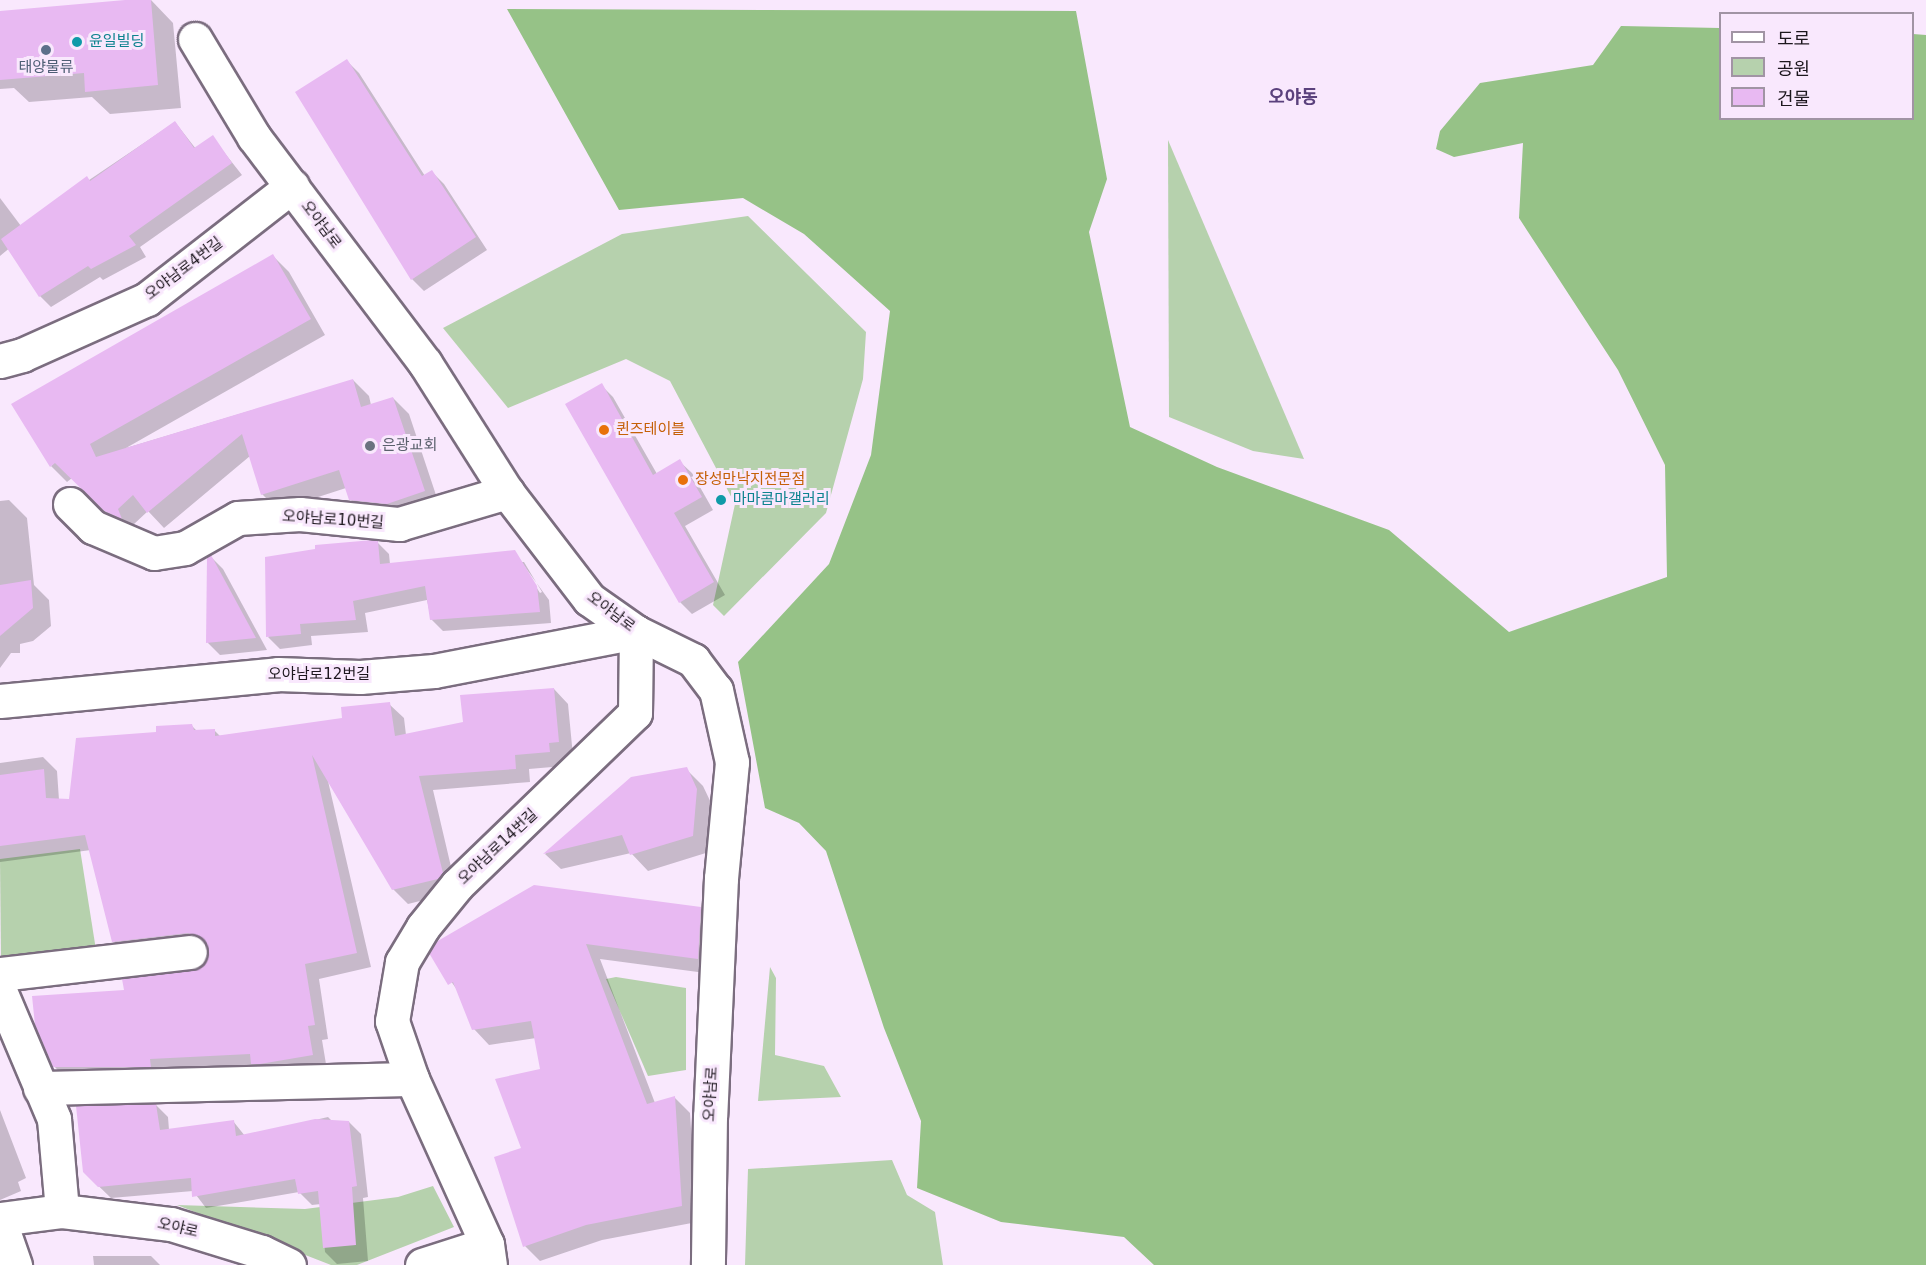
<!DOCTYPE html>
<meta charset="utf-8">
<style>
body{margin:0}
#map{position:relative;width:1926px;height:1265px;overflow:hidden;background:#f9e8fd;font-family:"DejaVu Sans","Noto Sans KR",sans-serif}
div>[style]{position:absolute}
.green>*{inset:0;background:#b6d1ad}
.forest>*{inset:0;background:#96c287}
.shadow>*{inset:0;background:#0003}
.building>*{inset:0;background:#e8b9f2}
.roads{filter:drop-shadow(2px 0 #7b6d7f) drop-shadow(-2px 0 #7b6d7f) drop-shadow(0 2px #7b6d7f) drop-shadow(0 -2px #7b6d7f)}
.minor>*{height:33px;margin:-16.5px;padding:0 16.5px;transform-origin:16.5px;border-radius:16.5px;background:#fff}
.dots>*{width:16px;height:16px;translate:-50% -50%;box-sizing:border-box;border:3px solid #f9e8fd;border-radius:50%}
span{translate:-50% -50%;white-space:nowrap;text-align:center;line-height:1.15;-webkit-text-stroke:6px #f9e8fd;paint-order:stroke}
.culture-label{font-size:15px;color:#0d838f}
.left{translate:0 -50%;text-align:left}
.service-label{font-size:15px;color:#4e5e75}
.street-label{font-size:15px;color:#1d171e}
.food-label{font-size:15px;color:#c56008}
.worship-label{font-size:15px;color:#5b616d}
.quarter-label{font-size:18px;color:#5b417d;font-weight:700}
.legend{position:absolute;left:1719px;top:12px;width:195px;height:108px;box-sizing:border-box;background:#f9e8fd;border:2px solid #a194a4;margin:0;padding:8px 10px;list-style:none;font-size:18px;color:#1d171e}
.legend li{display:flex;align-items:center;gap:12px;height:30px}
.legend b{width:30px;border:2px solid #a194a4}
</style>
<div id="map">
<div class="green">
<i style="clip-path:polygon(1168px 140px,1304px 459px,1253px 451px,1169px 417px)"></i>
<i style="clip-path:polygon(748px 216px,866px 332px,863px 379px,826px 513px,724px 616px,713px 605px,735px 504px,670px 381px,626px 359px,508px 408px,443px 328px,622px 234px)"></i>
<i style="clip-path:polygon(80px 849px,96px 950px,1px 960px,0 859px)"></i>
<i style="clip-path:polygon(770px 967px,776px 978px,775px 1055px,824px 1066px,841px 1097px,758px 1101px)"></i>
<i style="clip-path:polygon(616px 977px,686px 988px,686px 1070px,648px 1076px,606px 979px)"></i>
<i style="clip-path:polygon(892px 1160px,907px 1195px,935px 1212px,943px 1265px,745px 1265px,748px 1169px)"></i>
<i style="clip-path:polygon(433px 1186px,454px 1227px,357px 1265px,331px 1265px,177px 1205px,305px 1209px,398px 1197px)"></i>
</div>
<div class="forest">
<i style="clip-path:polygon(507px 9px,1076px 11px,1107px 179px,1089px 232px,1130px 427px,1217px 467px,1389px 530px,1509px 632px,1667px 577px,1665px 465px,1618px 370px,1519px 218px,1523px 143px,1454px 157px,1436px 149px,1440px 131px,1480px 83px,1593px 65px,1621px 26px,1720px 28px,1720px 118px,1912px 118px,1913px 34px,1926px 35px,1926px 1265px,1154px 1265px,1124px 1237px,1001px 1222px,917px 1188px,921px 1121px,884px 1028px,826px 851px,799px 823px,765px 808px,738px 662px,829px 564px,871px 455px,890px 311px,804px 234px,743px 198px,619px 210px)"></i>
</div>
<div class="shadow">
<i style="clip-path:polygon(151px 0,173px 23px,181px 108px,110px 114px,92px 97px,29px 102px,14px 88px,0 89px,0 12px)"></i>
<i style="clip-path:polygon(347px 61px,359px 73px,425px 176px,432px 172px,444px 184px,487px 250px,424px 291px,412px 279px)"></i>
<i style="clip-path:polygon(175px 122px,196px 149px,212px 137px,242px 175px,140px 247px,146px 257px,103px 280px,100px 277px,51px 307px,40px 296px,12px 246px,0 256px,0 198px,21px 226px)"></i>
<i style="clip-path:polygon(273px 256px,289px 272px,325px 335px,126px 448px,353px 380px,369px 396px,371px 405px,393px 398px,409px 414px,440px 507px,366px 515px,350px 499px,346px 488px,278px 510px,262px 494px,250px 456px,164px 528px,148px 511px,133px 525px,136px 533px,121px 527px,72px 478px,67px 482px,51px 466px)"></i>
<i style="clip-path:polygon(601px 385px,613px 397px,657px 474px,679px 461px,692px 473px,713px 510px,685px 526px,725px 595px,692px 614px,680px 602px)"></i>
<i style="clip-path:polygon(9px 500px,27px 518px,34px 585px,49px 600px,51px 626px,33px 641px,20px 644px,20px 653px,11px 653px,0 668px,0 501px)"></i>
<i style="clip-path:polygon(evenodd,377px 542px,389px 554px,390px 564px,514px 552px,549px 600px,551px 623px,443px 631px,431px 619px,427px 600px,365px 613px,368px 632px,311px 636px,312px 645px,280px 649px,268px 637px,377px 542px,520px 562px,524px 562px,542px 592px,540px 593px,520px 562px)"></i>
<i style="clip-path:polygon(211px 557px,223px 569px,267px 650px,220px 655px,208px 643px)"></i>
<i style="clip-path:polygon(554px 689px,568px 704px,573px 756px,563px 757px,564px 766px,529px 769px,530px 782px,433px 790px,456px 888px,452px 893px,408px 904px,393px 889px,328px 781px,371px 967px,319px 979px,328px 1039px,322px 1040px,327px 1070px,68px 1081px,54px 1066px,126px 992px,202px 969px,210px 950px,204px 947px,128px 956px,114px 941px,91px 850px,0 862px,0 763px,43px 757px,57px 771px,59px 800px,70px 800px,158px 734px,191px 725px,197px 731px,214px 730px,220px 736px,344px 719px,389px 704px,404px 718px,406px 735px,464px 723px)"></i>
<i style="clip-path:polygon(686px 769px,703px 786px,713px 807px,709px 852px,648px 871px,631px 853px,561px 869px,545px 854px,632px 779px)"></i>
<i style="clip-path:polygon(700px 908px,716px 924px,713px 974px,600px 959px,655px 1103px,674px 1097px,690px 1113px,697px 1222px,602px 1240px,540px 1261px,525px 1246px,523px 1149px,542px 1070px,536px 1038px,489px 1045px,474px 1029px,460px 994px,431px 953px)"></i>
<i style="clip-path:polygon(156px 1105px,168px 1117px,169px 1130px,233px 1121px,245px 1136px,328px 1117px,335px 1124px,349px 1122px,361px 1134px,368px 1197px,363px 1198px,368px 1261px,337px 1264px,325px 1252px,321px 1204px,312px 1205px,299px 1192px,206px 1208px,193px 1191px,111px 1198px,84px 1172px)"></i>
<i style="clip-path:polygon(0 1110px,26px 1178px,18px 1182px,21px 1191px,0 1200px)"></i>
<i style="clip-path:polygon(93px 1256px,151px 1256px,160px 1265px,94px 1265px)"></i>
</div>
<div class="building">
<i style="clip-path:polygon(125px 0,151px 0,158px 85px,85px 92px,84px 73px,0 80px,0 11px)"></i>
<i style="clip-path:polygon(347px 59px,422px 176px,432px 170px,476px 237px,411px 280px,295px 92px)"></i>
<i style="clip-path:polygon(175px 121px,194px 148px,213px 135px,232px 163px,129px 236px,136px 245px,91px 269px,88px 266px,39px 297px,1px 239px,87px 176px,90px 181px)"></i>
<i style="clip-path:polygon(273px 254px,311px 319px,90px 444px,96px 457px,353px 379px,361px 407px,393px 397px,425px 491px,387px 504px,349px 500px,339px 470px,261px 495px,242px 434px,147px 513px,133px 495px,118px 509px,122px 519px,104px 511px,55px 463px,50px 467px,11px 404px)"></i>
<i style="clip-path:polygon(602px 383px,653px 475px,680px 459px,702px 497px,674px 513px,714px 582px,679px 603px,565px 404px)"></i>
<i style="clip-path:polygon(373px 540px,378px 541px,380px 564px,515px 550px,537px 586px,540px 612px,430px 620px,425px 586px,353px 601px,356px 620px,300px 624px,301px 634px,266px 637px,265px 557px,315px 549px,315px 545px)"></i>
<i style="clip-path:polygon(211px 555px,256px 638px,206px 643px,207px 557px)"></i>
<i style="clip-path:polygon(31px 580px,33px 608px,0 636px,0 585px)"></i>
<i style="clip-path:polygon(554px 688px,559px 742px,549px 743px,550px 752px,515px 755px,516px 769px,419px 776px,443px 873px,438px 879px,392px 890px,312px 755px,357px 953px,305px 964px,315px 1025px,308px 1026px,313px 1055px,260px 1064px,251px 1064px,250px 1054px,150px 1059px,151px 1067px,53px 1067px,35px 1025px,32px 996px,124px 990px,122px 979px,201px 967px,208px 949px,205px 940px,188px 933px,112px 942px,85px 835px,0 846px,0 775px,44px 769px,46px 798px,69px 799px,76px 738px,156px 732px,156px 726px,192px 724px,194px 730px,215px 729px,215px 736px,342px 718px,341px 707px,390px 702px,395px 736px,463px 722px,460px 695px)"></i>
<i style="clip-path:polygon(687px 767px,697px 789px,693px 836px,630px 855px,622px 835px,543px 854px,631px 777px)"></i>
<i style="clip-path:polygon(534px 885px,701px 907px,698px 959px,586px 944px,647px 1104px,675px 1096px,682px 1206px,586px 1225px,523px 1247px,494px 1157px,521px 1148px,495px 1079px,540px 1069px,531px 1021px,472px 1030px,453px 982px,448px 985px,429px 953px,436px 942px)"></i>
<i style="clip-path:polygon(156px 1104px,160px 1130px,234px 1120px,236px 1136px,315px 1119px,349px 1121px,357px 1186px,352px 1187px,356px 1245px,323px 1248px,318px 1191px,298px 1194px,295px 1179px,192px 1197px,191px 1178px,98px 1187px,83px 1172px,76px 1106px)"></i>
</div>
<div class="roads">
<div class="minor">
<i style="left:195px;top:39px;width:114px;rotate:59deg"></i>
<i style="left:254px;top:137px;width:283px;rotate:52.9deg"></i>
<i style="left:425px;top:363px;width:153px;rotate:57.6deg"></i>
<i style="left:507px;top:492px;width:135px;rotate:52.5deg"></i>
<i style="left:589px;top:599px;width:57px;rotate:35.1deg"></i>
<i style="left:636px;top:632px;width:64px;rotate:26.2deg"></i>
<i style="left:693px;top:660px;width:38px;rotate:53deg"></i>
<i style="left:716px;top:690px;width:74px;rotate:77.5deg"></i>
<i style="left:732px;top:762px;width:117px;rotate:95.4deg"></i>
<i style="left:721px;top:878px;width:238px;rotate:92.6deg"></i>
<i style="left:710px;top:1116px;width:149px;rotate:90.8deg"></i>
<i style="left:0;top:361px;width:23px;rotate:-15deg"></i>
<i style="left:22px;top:355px;width:137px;rotate:-24.1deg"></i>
<i style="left:147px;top:299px;width:184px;rotate:-37.9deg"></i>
<i style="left:70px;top:504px;width:33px;rotate:45deg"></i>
<i style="left:93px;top:527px;width:66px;rotate:23.1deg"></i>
<i style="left:154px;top:553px;width:31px;rotate:-9deg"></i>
<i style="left:185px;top:548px;width:61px;rotate:-29.5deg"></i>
<i style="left:238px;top:518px;width:62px;rotate:-3.7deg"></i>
<i style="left:300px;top:514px;width:100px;rotate:5.8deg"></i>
<i style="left:399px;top:524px;width:113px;rotate:-16.5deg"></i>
<i style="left:0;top:701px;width:279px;rotate:-5.5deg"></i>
<i style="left:278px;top:674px;width:82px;rotate:2.1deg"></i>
<i style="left:360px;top:677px;width:74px;rotate:-4.6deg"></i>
<i style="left:434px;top:671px;width:206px;rotate:-10.9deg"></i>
<i style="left:636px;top:632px;width:81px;rotate:90.7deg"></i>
<i style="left:635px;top:713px;width:248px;rotate:136deg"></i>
<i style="left:457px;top:885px;width:54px;rotate:129deg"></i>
<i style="left:423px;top:927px;width:41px;rotate:121deg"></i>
<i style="left:402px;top:962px;width:60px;rotate:99.6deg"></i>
<i style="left:392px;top:1021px;width:61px;rotate:71deg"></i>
<i style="left:412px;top:1079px;width:181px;rotate:65.6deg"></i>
<i style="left:487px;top:1244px;width:21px;rotate:82deg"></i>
<i style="left:0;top:974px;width:191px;rotate:-6.6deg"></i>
<i style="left:0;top:991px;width:139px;rotate:67.1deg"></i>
<i style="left:54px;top:1119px;width:92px;rotate:85deg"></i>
<i style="left:40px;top:1088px;width:372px;rotate:-1.4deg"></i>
<i style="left:0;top:1219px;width:63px;rotate:-7.4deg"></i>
<i style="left:62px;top:1211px;width:110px;rotate:6.8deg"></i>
<i style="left:171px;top:1224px;width:95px;rotate:17.1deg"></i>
<i style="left:262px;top:1252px;width:30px;rotate:26deg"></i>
<i style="left:0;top:1222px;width:46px;rotate:70.8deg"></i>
<i style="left:422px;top:1265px;width:68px;rotate:-17.9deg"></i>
</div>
</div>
<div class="dots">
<i style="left:77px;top:42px;background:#0f9aa8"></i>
<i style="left:46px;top:50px;background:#5c6f8a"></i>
<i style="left:604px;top:430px;background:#e8710a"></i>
<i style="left:370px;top:446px;background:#6b7280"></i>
<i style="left:683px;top:480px;background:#e8710a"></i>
<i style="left:721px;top:500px;background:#0f9aa8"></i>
</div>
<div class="culture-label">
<span class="left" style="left:89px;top:42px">윤일빌딩</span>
<span class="left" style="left:733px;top:500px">마마콤마갤러리</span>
</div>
<div class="service-label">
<span style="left:46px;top:68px">태양물류</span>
</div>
<div class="street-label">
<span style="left:321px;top:225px;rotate:53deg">오야남로</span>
<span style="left:184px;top:269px;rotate:-37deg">오야남로4번길</span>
<span style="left:333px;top:520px;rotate:4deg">오야남로10번길</span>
<span style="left:611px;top:612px;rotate:37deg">오야남로</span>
<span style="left:319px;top:675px">오야남로12번길</span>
<span style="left:498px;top:847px;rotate:-43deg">오야남로14번길</span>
<span style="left:711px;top:1094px;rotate:-87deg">오야남로</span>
<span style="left:178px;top:1228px;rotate:13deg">오야로</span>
</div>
<div class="food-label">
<span class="left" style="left:616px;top:430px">퀸즈테이블</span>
<span class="left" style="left:695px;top:480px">장성만낙지전문점</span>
</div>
<div class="worship-label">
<span class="left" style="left:382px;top:446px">은광교회</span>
</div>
<div class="quarter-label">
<span style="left:1293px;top:97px">오야동</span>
</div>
<ul class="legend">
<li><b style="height:8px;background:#fff"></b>도로</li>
<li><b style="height:16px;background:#b6d1ad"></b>공원</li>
<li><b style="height:16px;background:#e8b9f2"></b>건물</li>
</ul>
</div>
